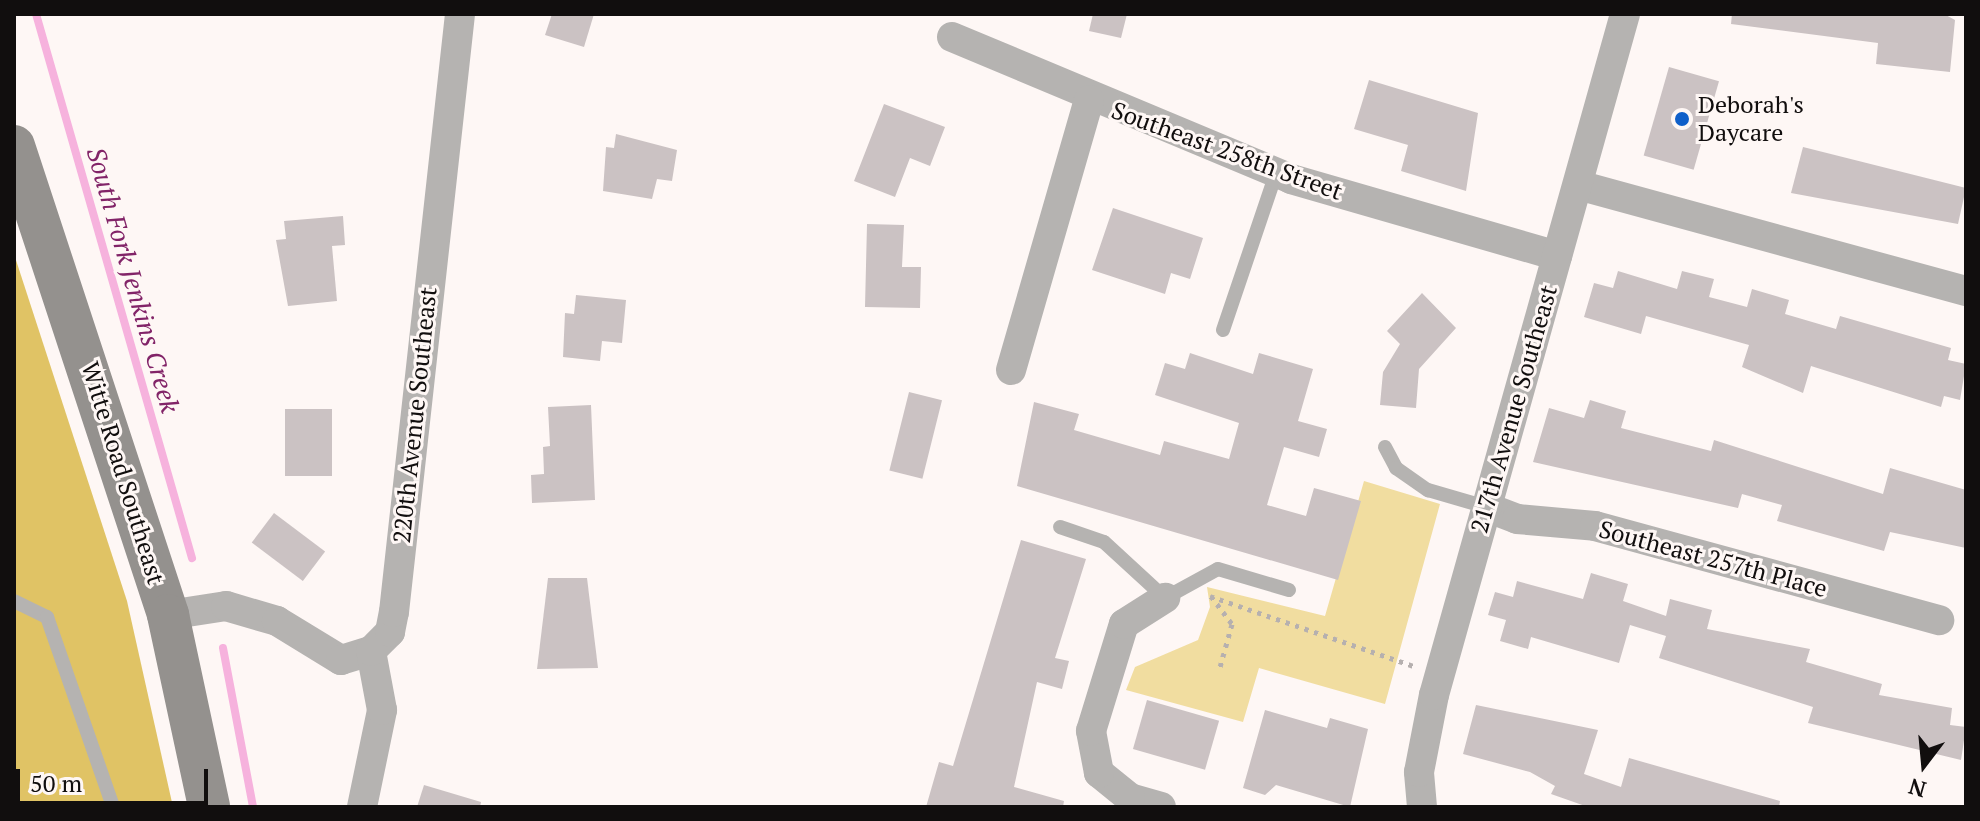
<!DOCTYPE html>
<style>
body{margin:0}
#map{position:relative;width:1980px;height:821px;overflow:hidden;background:#fef7f5;font-family:"PT Serif",serif}
div>[style]{position:absolute}
.green>*{inset:0;background:#f1dda0}
.forest>*{inset:0;background:#e0c365}
.stream>*{height:8px;margin:-4px;padding:0 4px;transform-origin:4px;border-radius:4px;background:#f6b2dd}
.building>*{inset:0;background:#cbc2c3;transform-origin:0 0}
.path>*{height:5px;margin-top:-2.5px;transform-origin:0;background:repeating-linear-gradient(90deg,#b6b0af 0 4px,transparent 0 10px)}
.lane>*{height:14px;margin:-7px;padding:0 7px;transform-origin:7px;border-radius:7px;background:#b5b3b1}
.street>*{height:30px;margin:-15px;padding:0 15px;transform-origin:15px;border-radius:15px;background:#b5b3b1}
.secondary>*{height:42px;margin:-21px;padding:0 21px;transform-origin:21px;border-radius:21px;background:#94918e}
.dots>*{width:22px;height:22px;translate:-50% -50%;box-sizing:border-box;border:4px solid #fef7f5;border-radius:50%}
span{translate:-50% -50%;white-space:nowrap;text-align:center;line-height:1.15;-webkit-text-stroke:6px #fef7f5;paint-order:stroke}
.poi-label{font-size:24px;color:#110e0e}
.left{translate:0 -50%;text-align:left}
.street-label{font-size:24px;color:#110e0e}
.water-label{font-size:26px;color:#822468;font-style:italic}
.frame{position:absolute;inset:0;border:16px solid #110e0e;pointer-events:none}
.north{position:absolute;left:1884px;top:725px;width:80px;height:80px;-webkit-text-stroke:6px #fef7f5;paint-order:stroke;rotate:196deg;font-size:22px;font-weight:700;line-height:32px;text-align:center;color:#110e0e}
.north::after{content:'';display:block;margin:auto;width:28px;height:36px;background:#110e0e;clip-path:polygon(50% 0,100% 100%,50% 72%,0 100%)}
.scale{position:absolute;left:16px;top:769px;width:192px;height:36px;box-sizing:border-box;border:4px solid #110e0e;border-top:0;padding-left:10px;font-size:24px;line-height:28px;white-space:nowrap;color:#110e0e;-webkit-text-stroke:6px #fef7f5;paint-order:stroke}
</style>
<div id="map">
<div class="green">
<i style="clip-path:polygon(1364px 481px,1440px 504px,1385px 704px,1259px 668px,1243px 722px,1126px 690px,1135px 667px,1198px 640px,1210px 607px,1207px 587px,1325px 616px)"></i>
</div>
<div class="forest">
<i style="clip-path:polygon(14px 254px,127px 601px,173px 807px,21px 807px,14px 787px)"></i>
</div>
<div class="stream">
<i style="left:36px;top:14px;width:566px;rotate:74deg"></i>
<i style="left:223px;top:648px;width:162px;rotate:79.3deg"></i>
</div>
<div class="building">
<i style="clip-path:polygon(552px 14px,594px 14px,584px 47px,545px 35px)"></i>
<i style="clip-path:polygon(1093px 14px,1127px 14px,1121px 38px,1089px 31px)"></i>
<i style="clip-path:polygon(1732px 14px,1944px 14px,1955px 20px,1950px 72px,1876px 64px,1878px 43px,1731px 24px)"></i>
<i style="left:1669px;top:67px;width:52px;height:92px;rotate:16deg"></i>
<i style="clip-path:polygon(1369px 80px,1478px 113px,1466px 191px,1401px 171px,1408px 145px,1354px 129px)"></i>
<i style="clip-path:polygon(884px 104px,945px 127px,930px 166px,910px 158px,895px 197px,854px 181px)"></i>
<i style="clip-path:polygon(616px 134px,677px 150px,672px 181px,657px 179px,652px 199px,603px 191px,606px 147px,614px 148px)"></i>
<i style="clip-path:polygon(1803px 147px,1966px 188px,1958px 224px,1791px 193px)"></i>
<i style="clip-path:polygon(1113px 208px,1203px 238px,1190px 279px,1171px 273px,1165px 294px,1092px 270px)"></i>
<i style="clip-path:polygon(343px 216px,345px 245px,332px 246px,337px 301px,288px 306px,276px 240px,286px 239px,284px 221px)"></i>
<i style="clip-path:polygon(867px 224px,904px 225px,902px 267px,921px 267px,920px 308px,865px 307px)"></i>
<i style="clip-path:polygon(1618px 271px,1677px 289px,1682px 271px,1714px 279px,1709px 297px,1747px 307px,1752px 289px,1789px 300px,1785px 314px,1836px 329px,1840px 316px,1951px 348px,1948px 360px,1966px 364px,1960px 400px,1944px 396px,1941px 407px,1811px 366px,1803px 393px,1742px 367px,1749px 345px,1646px 316px,1641px 334px,1584px 317px,1594px 283px,1613px 288px)"></i>
<i style="clip-path:polygon(1422px 293px,1456px 328px,1419px 369px,1416px 408px,1380px 405px,1383px 372px,1400px 344px,1387px 331px)"></i>
<i style="clip-path:polygon(576px 295px,626px 300px,622px 343px,602px 341px,600px 361px,563px 357px,565px 313px,574px 314px)"></i>
<i style="clip-path:polygon(1190px 353px,1253px 374px,1259px 353px,1313px 369px,1298px 421px,1327px 429px,1319px 457px,1284px 447px,1267px 505px,1306px 516px,1314px 488px,1361px 501px,1338px 580px,1017px 486px,1034px 402px,1079px 414px,1074px 430px,1160px 455px,1164px 441px,1229px 459px,1239px 423px,1155px 395px,1165px 363px,1185px 369px)"></i>
<i style="left:909px;top:392px;width:34px;height:81px;rotate:14deg"></i>
<i style="clip-path:polygon(1590px 400px,1626px 411px,1621px 428px,1711px 451px,1714px 440px,1883px 494px,1890px 468px,1966px 490px,1966px 548px,1890px 532px,1884px 551px,1777px 521px,1782px 505px,1742px 494px,1738px 508px,1533px 462px,1549px 408px,1584px 418px)"></i>
<i style="clip-path:polygon(591px 405px,595px 500px,532px 503px,531px 475px,544px 474px,543px 447px,550px 446px,548px 407px)"></i>
<i style="left:285px;top:409px;width:47px;height:67px"></i>
<i style="left:274px;top:513px;width:64px;height:37px;rotate:37deg"></i>
<i style="clip-path:polygon(1021px 540px,1086px 559px,1055px 658px,1069px 661px,1062px 689px,1037px 682px,1014px 787px,1064px 801px,1063px 807px,926px 807px,939px 762px,953px 766px)"></i>
<i style="clip-path:polygon(1591px 573px,1628px 584px,1623px 601px,1666px 616px,1670px 599px,1712px 610px,1707px 629px,1810px 649px,1806px 662px,1882px 684px,1879px 695px,1952px 708px,1950px 725px,1966px 727px,1961px 760px,1808px 723px,1813px 707px,1659px 658px,1666px 636px,1630px 625px,1619px 663px,1531px 637px,1528px 649px,1500px 641px,1506px 620px,1488px 615px,1495px 592px,1513px 597px,1517px 581px,1583px 599px)"></i>
<i style="clip-path:polygon(548px 578px,587px 578px,598px 668px,537px 669px)"></i>
<i style="left:1147px;top:700px;width:75px;height:51px;rotate:16deg"></i>
<i style="clip-path:polygon(1476px 705px,1598px 730px,1584px 774px,1621px 787px,1629px 758px,1780px 801px,1779px 807px,1588px 807px,1551px 794px,1555px 786px,1530px 772px,1463px 754px)"></i>
<i style="clip-path:polygon(1265px 710px,1327px 728px,1330px 718px,1368px 729px,1350px 807px,1276px 785px,1265px 795px,1243px 788px)"></i>
<i style="clip-path:polygon(424px 785px,481px 802px,480px 807px,417px 807px)"></i>
</div>
<div class="path">
<i style="left:1210px;top:596px;width:218px;rotate:19deg"></i>
<i style="left:1211px;top:596px;width:35px;rotate:53deg"></i>
<i style="left:1232px;top:624px;width:45px;rotate:105.6deg"></i>
</div>
<div class="lane">
<i style="left:1223px;top:330px;width:166px;rotate:-71.3deg"></i>
<i style="left:1385px;top:447px;width:24px;rotate:62deg"></i>
<i style="left:1396px;top:468px;width:39px;rotate:35deg"></i>
<i style="left:1428px;top:490px;width:60px;rotate:16.3deg"></i>
<i style="left:1060px;top:527px;width:46px;rotate:18.8deg"></i>
<i style="left:1104px;top:542px;width:83px;rotate:42.6deg"></i>
<i style="left:1165px;top:598px;width:60px;rotate:-28.7deg"></i>
<i style="left:1218px;top:569px;width:74px;rotate:16.5deg"></i>
<i style="left:14px;top:601px;width:37px;rotate:26deg"></i>
<i style="left:47px;top:617px;width:201px;rotate:70.8deg"></i>
</div>
<div class="street">
<i style="left:952px;top:37px;width:368px;rotate:22.7deg"></i>
<i style="left:1291px;top:179px;width:277px;rotate:16.1deg"></i>
<i style="left:1578px;top:185px;width:402px;rotate:15.3deg"></i>
<i style="left:1011px;top:370px;width:281px;rotate:-73.9deg"></i>
<i style="left:1486px;top:507px;width:33px;rotate:21deg"></i>
<i style="left:1517px;top:519px;width:78px;rotate:5.1deg"></i>
<i style="left:1595px;top:526px;width:357px;rotate:15.3deg"></i>
<i style="left:168px;top:615px;width:59px;rotate:-8.8deg"></i>
<i style="left:226px;top:606px;width:53px;rotate:16.4deg"></i>
<i style="left:277px;top:621px;width:75px;rotate:31.4deg"></i>
<i style="left:341px;top:660px;width:31px;rotate:-17deg"></i>
<i style="left:362px;top:807px;width:99px;rotate:-78.3deg"></i>
<i style="left:382px;top:710px;width:60px;rotate:-100.6deg"></i>
<i style="left:371px;top:651px;width:27px;rotate:-45deg"></i>
<i style="left:390px;top:632px;width:20px;rotate:-79deg"></i>
<i style="left:394px;top:612px;width:602px;rotate:-83.7deg"></i>
<i style="left:1161px;top:807px;width:32px;rotate:-164deg"></i>
<i style="left:1130px;top:798px;width:40px;rotate:-141deg"></i>
<i style="left:1099px;top:773px;width:43px;rotate:-100.8deg"></i>
<i style="left:1091px;top:731px;width:112px;rotate:-72.9deg"></i>
<i style="left:1124px;top:624px;width:49px;rotate:-32.4deg"></i>
<i style="left:1422px;top:807px;width:35px;rotate:-95deg"></i>
<i style="left:1419px;top:772px;width:78px;rotate:-79deg"></i>
<i style="left:1434px;top:695px;width:707px;rotate:-74.33deg"></i>
</div>
<div class="secondary">
<i style="left:14px;top:146px;width:494px;rotate:71.8deg"></i>
<i style="left:168px;top:615px;width:196px;rotate:77.9deg"></i>
</div>
<div class="dots">
<i style="left:1682px;top:119px;background:#0f5fc9"></i>
</div>
<div class="poi-label">
<span class="left" style="left:1698px;top:119px">Deborah's<br>Daycare</span>
</div>
<div class="street-label">
<span style="left:1227px;top:151px;rotate:20deg">Southeast 258th Street</span>
<span style="left:1514px;top:409px;rotate:-74deg">217th Avenue Southeast</span>
<span style="left:415px;top:415px;rotate:-84deg">220th Avenue Southeast</span>
<span style="left:123px;top:473px;rotate:73deg">Witte Road Southeast</span>
<span style="left:1713px;top:559px;rotate:15deg">Southeast 257th Place</span>
</div>
<div class="water-label">
<span style="left:133px;top:280px;rotate:74deg">South Fork Jenkins Creek</span>
</div>
<div class="frame"></div>
<div class="north">N</div>
<div class="scale">50 m</div>
</div>
